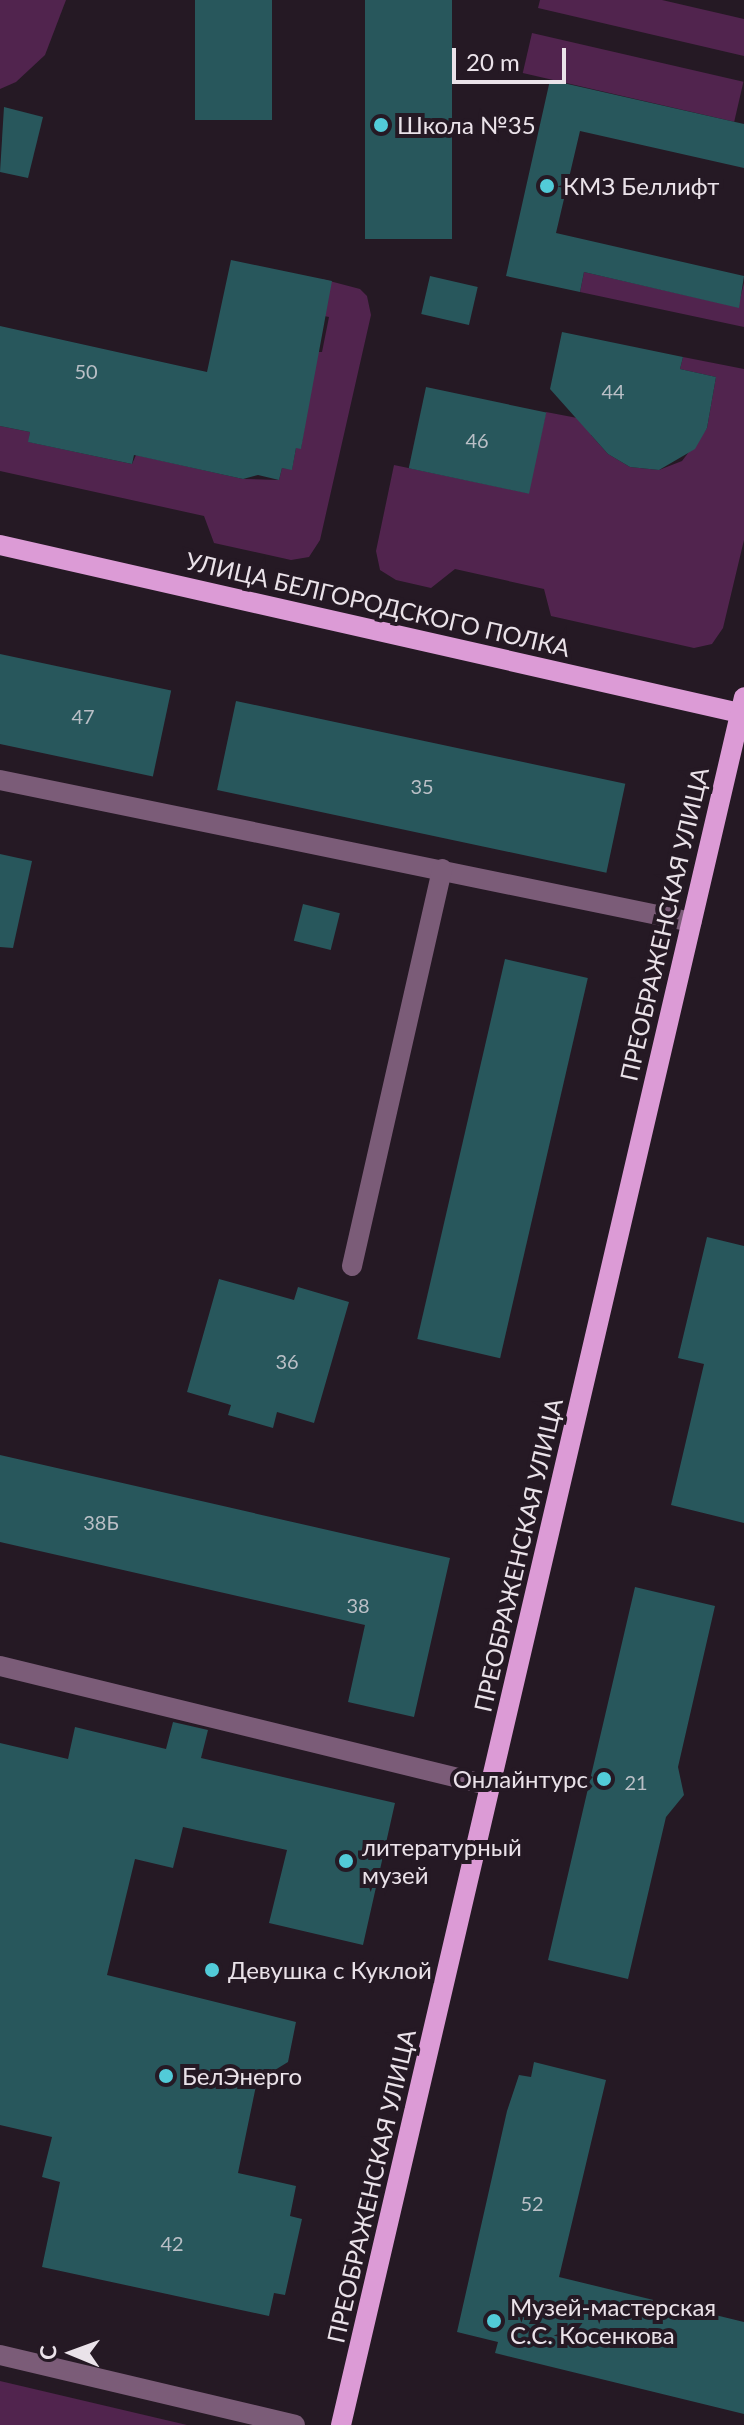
<!DOCTYPE html>
<meta charset="utf-8">
<style>
body{margin:0}
#map{position:relative;width:744px;height:2425px;overflow:hidden;background:#251924;font-family:Lato,sans-serif}
div>[style]{position:absolute}
.green>*{inset:0;background:#51244e;transform-origin:0 0}
.building>*{inset:0;background:#28575c;transform-origin:0 0}
.minor>*{height:20px;margin:-10px;padding:0 10px;transform-origin:10px;border-radius:10px;background:#7b5c78}
.major>*{height:20px;margin:-10px;padding:0 10px;transform-origin:10px;border-radius:10px;background:#dc9bd6}
.dots>*{width:22px;height:22px;translate:-50% -50%;box-sizing:border-box;border:4px solid #251924;border-radius:50%}
span{translate:-50% -50%;white-space:nowrap;text-align:center;line-height:1.15;-webkit-text-stroke:8px #251924;paint-order:stroke}
.number-label{font-size:20px;color:#babfc6}
.number-label span{-webkit-text-stroke-width:0}
.poi-label{font-size:24px;color:#eae2e9}
.left{translate:0 -50%;text-align:left}
.right{translate:-100% -50%;text-align:right}
.street-label{font-size:24px;color:#eae2e9}
.north{position:absolute;left:32px;top:2313px;width:80px;height:80px;-webkit-text-stroke:6px #251924;paint-order:stroke;rotate:271deg;font-size:22px;font-weight:700;line-height:32px;text-align:center;color:#eae2e9}
.north::after{content:'';display:block;margin:auto;width:28px;height:36px;background:#eae2e9;clip-path:polygon(50% 0,100% 100%,50% 72%,0 100%)}
.scale{position:absolute;left:452px;top:48px;width:114px;height:36px;box-sizing:border-box;border:4px solid #eae2e9;border-top:0;padding-left:10px;font-size:24px;line-height:28px;white-space:nowrap;color:#eae2e9;-webkit-text-stroke:6px #251924;paint-order:stroke}
</style>
<div id="map">
<div class="green">
<i style="clip-path:polygon(0 0,66px 0,45px 55px,16px 82px,0 89px)"></i>
<i style="clip-path:polygon(540px 0,662px 0,744px 19px,744px 56px,538px 8px)"></i>
<i style="left:532px;top:33px;width:217px;height:41px;rotate:13deg"></i>
<i style="clip-path:polygon(584px 272px,738px 307px,744px 283px,744px 327px,580px 292px)"></i>
<i style="clip-path:polygon(322px 279px,360px 289px,367px 296px,371px 315px,320px 540px,309px 557px,291px 560px,214px 543px,204px 516px,0 471px,0 426px,30px 432px,29px 442px,132px 464px,136px 455px,243px 479px,279px 480px,282px 468px,292px 469px,296px 448px,301px 448px,316px 352px,322px 352px,329px 317px,324px 316px)"></i>
<i style="clip-path:polygon(683px 357px,744px 369px,744px 540px,723px 628px,712px 644px,694px 648px,551px 616px,544px 589px,455px 569px,431px 588px,396px 580px,380px 570px,376px 551px,394px 465px,528px 493px,546px 412px,593px 421px,591px 435px,608px 454px,630px 467px,659px 470px,682px 461px,707px 428px,716px 377px,680px 369px)"></i>
<i style="clip-path:polygon(0 2381px,187px 2425px,0 2425px)"></i>
</div>
<div class="building">
<i style="left:195px;top:0;width:77px;height:120px"></i>
<i style="left:365px;top:0;width:87px;height:239px"></i>
<i style="clip-path:polygon(550px 80px,744px 124px,744px 168px,580px 131px,556px 233px,744px 276px,739px 308px,584px 272px,580px 292px,506px 276px)"></i>
<i style="clip-path:polygon(4px 107px,43px 117px,28px 178px,0 172px)"></i>
<i style="clip-path:polygon(231px 260px,332px 281px,301px 449px,296px 448px,292px 470px,282px 468px,279px 480px,258px 475px,243px 479px,134px 455px,132px 464px,28px 442px,30px 432px,0 426px,0 326px,207px 372px)"></i>
<i style="left:430px;top:276px;width:49px;height:39px;rotate:13deg"></i>
<i style="clip-path:polygon(562px 332px,683px 357px,680px 369px,716px 377px,707px 428px,695px 449px,659px 470px,630px 467px,608px 454px,550px 389px)"></i>
<i style="left:426px;top:387px;width:123px;height:83px;rotate:12deg"></i>
<i style="left:0;top:654px;width:175px;height:88px;rotate:12deg"></i>
<i style="left:236px;top:701px;width:398px;height:91px;rotate:12deg"></i>
<i style="clip-path:polygon(0 854px,32px 861px,13px 948px,0 947px)"></i>
<i style="left:303px;top:904px;width:38px;height:38px;rotate:14deg"></i>
<i style="left:505px;top:959px;width:85px;height:390px;rotate:13deg"></i>
<i style="clip-path:polygon(707px 1237px,744px 1246px,744px 1523px,671px 1505px,704px 1364px,678px 1358px)"></i>
<i style="clip-path:polygon(219px 1279px,294px 1300px,298px 1287px,349px 1302px,314px 1423px,277px 1412px,273px 1428px,228px 1415px,231px 1405px,187px 1392px)"></i>
<i style="clip-path:polygon(0 1455px,450px 1558px,414px 1717px,348px 1702px,365px 1625px,0 1542px)"></i>
<i style="clip-path:polygon(635px 1587px,715px 1606px,678px 1767px,684px 1795px,666px 1817px,628px 1979px,548px 1960px)"></i>
<i style="clip-path:polygon(173px 1722px,208px 1730px,201px 1758px,395px 1803px,363px 1945px,269px 1923px,287px 1850px,183px 1827px,173px 1868px,135px 1859px,107px 1975px,296px 2022px,288px 2062px,257px 2081px,238px 2173px,296px 2186px,290px 2216px,302px 2219px,285px 2295px,274px 2293px,269px 2316px,42px 2267px,60px 2182px,42px 2177px,52px 2137px,0 2125px,0 1743px,68px 1759px,75px 1727px,166px 1749px)"></i>
<i style="clip-path:polygon(534px 2062px,606px 2080px,559px 2277px,744px 2322px,744px 2414px,495px 2353px,498px 2342px,457px 2332px,507px 2111px,519px 2075px,531px 2077px)"></i>
</div>
<div class="minor">
<i style="left:0;top:780px;width:706px;rotate:11.6deg"></i>
<i style="left:352px;top:1266px;width:407px;rotate:-77.2deg"></i>
<i style="left:0;top:1666px;width:505px;rotate:13.73deg"></i>
<i style="left:0;top:2355px;width:303px;rotate:13.3deg"></i>
</div>
<div class="major">
<i style="left:0;top:545px;width:763px;rotate:12.8deg"></i>
<i style="left:341px;top:2425px;width:1774px;rotate:-76.87deg"></i>
</div>
<div class="dots">
<i style="left:381px;top:125px;background:#52cbd8"></i>
<i style="left:547px;top:186px;background:#52cbd8"></i>
<i style="left:604px;top:1779px;background:#52cbd8"></i>
<i style="left:346px;top:1861px;background:#52cbd8"></i>
<i style="left:212px;top:1970px;background:#52cbd8"></i>
<i style="left:166px;top:2076px;background:#52cbd8"></i>
<i style="left:494px;top:2321px;background:#52cbd8"></i>
</div>
<div class="number-label">
<span style="left:86px;top:371px">50</span>
<span style="left:613px;top:391px">44</span>
<span style="left:477px;top:440px">46</span>
<span style="left:83px;top:716px">47</span>
<span style="left:422px;top:786px">35</span>
<span style="left:287px;top:1361px">36</span>
<span style="left:101px;top:1522px">38Б</span>
<span style="left:358px;top:1605px">38</span>
<span style="left:636px;top:1782px">21</span>
<span style="left:532px;top:2203px">52</span>
<span style="left:172px;top:2243px">42</span>
</div>
<div class="poi-label">
<span class="left" style="left:397px;top:125px">Школа №35</span>
<span class="left" style="left:563px;top:186px">КМЗ Беллифт</span>
<span class="right" style="left:588px;top:1779px">Онлайнтурс</span>
<span class="left" style="left:362px;top:1861px">литературный<br>музей</span>
<span class="left" style="left:228px;top:1970px">Девушка с Куклой</span>
<span class="left" style="left:182px;top:2076px">БелЭнерго</span>
<span class="left" style="left:510px;top:2321px">Музей-мастерская<br>С.С. Косенкова</span>
</div>
<div class="street-label">
<span style="left:378px;top:604px;rotate:13deg">УЛИЦА БЕЛГОРОДСКОГО ПОЛКА</span>
<span style="left:664px;top:924px;rotate:-77deg">ПРЕОБРАЖЕНСКАЯ УЛИЦА</span>
<span style="left:518px;top:1555px;rotate:-77deg">ПРЕОБРАЖЕНСКАЯ УЛИЦА</span>
<span style="left:371px;top:2186px;rotate:-77deg">ПРЕОБРАЖЕНСКАЯ УЛИЦА</span>
</div>
<div class="north">С</div>
<div class="scale">20 m</div>
</div>
